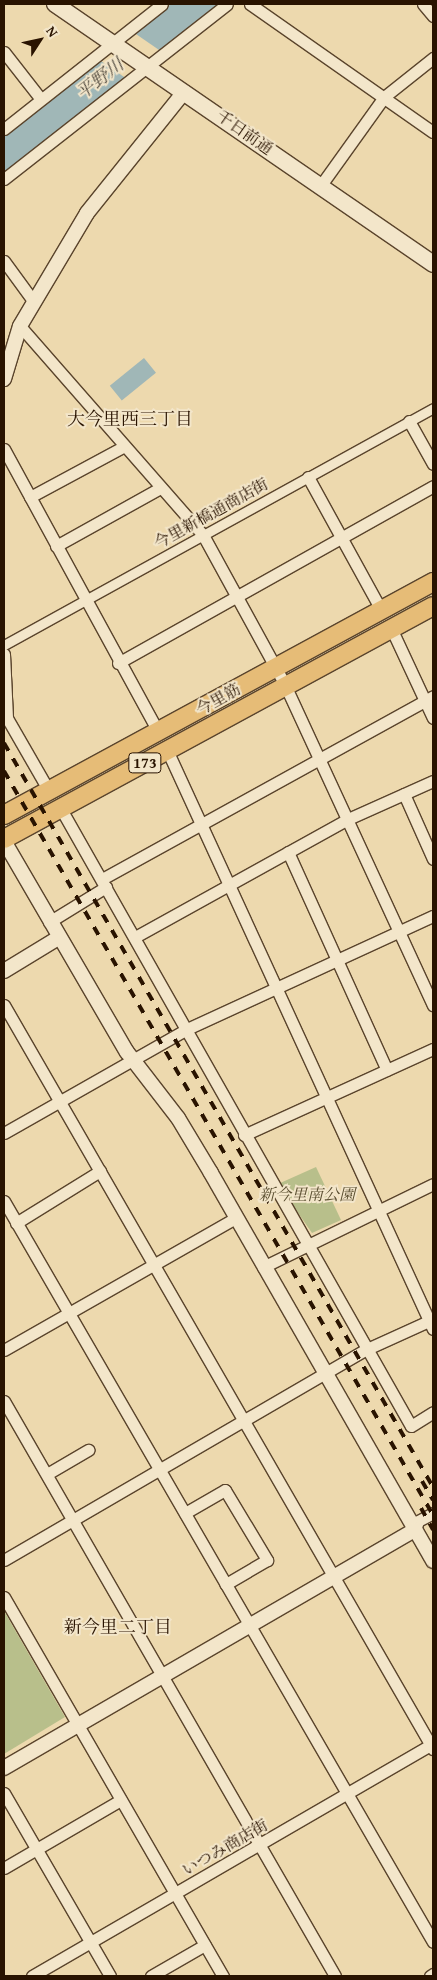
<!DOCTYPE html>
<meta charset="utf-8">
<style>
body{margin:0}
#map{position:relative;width:437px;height:1980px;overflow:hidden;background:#edd9ae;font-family:"Gentium Book Plus","Noto Serif JP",serif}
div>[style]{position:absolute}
.green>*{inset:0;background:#b8bf8b}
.water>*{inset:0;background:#a0b7b7;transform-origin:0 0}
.pier>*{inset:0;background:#edd9ae}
.roads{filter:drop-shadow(1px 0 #5a442c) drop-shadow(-1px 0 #5a442c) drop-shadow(0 1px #5a442c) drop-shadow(0 -1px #5a442c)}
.pedestrian>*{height:9px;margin:-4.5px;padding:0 4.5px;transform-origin:4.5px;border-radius:4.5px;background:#f3e6ca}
.minor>*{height:11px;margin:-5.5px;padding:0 5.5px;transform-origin:5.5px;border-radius:5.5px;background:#f3e6ca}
.tertiary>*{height:14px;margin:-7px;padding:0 7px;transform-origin:7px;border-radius:7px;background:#f3e6ca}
.secondary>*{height:16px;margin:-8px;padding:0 8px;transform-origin:8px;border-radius:8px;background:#f3e6ca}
.primary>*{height:18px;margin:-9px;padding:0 9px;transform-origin:9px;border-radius:9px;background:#e6bc77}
.rail>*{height:4px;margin-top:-2px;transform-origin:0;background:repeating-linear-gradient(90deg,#291300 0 9px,transparent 0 18px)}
span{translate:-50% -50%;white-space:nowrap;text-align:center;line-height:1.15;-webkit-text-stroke:4px #f3e6ca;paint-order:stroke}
.shield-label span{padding:1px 4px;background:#f3e6ca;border:1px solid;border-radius:4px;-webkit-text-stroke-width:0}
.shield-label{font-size:15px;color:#291300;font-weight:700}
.street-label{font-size:16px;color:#291300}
.park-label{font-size:16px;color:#5b4f31;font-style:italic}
.water-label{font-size:18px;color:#534c40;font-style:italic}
.neighbourhood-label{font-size:18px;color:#291300}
.frame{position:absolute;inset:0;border:5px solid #291300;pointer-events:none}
.north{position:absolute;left:15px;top:15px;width:50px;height:50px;-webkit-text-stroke:4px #f3e6ca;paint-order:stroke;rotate:55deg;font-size:14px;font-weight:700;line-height:20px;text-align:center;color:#291300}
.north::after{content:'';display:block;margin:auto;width:18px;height:22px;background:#291300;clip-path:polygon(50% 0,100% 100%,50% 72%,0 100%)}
</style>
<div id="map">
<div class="green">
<i style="clip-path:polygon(316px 1167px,341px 1220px,312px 1233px,278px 1184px)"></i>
<i style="clip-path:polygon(4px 1611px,65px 1717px,4px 1754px)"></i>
</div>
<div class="water">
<i style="clip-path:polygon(171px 4px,223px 4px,4px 175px,4px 135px)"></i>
<i style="left:144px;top:358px;width:19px;height:44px;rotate:51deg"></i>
</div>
<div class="pier">
<i style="clip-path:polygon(133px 32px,162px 52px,127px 79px,98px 59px)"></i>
</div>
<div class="roads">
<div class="pedestrian">
<i style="left:4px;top:645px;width:490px;rotate:-28.9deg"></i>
</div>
<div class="minor">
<i style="left:250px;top:4px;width:223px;rotate:35deg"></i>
<i style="left:423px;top:4px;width:16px;rotate:50deg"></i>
<i style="left:4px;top:52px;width:58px;rotate:52deg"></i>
<i style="left:4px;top:129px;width:201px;rotate:-38.3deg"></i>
<i style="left:4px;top:179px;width:283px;rotate:-38.1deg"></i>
<i style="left:321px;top:185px;width:108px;rotate:-54.4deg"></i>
<i style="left:384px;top:97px;width:63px;rotate:-38.5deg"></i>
<i style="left:4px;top:261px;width:51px;rotate:53.8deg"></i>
<i style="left:20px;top:326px;width:278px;rotate:48.8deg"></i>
<i style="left:203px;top:535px;width:171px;rotate:61.3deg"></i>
<i style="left:285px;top:685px;width:353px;rotate:65.2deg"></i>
<i style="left:409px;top:421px;width:49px;rotate:60.8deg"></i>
<i style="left:4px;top:449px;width:322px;rotate:61.4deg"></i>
<i style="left:308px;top:477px;width:152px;rotate:61.2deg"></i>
<i style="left:30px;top:497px;width:106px;rotate:-28.3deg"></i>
<i style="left:56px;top:546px;width:119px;rotate:-29.1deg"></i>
<i style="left:391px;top:628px;width:99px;rotate:65deg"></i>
<i style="left:4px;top:654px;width:64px;rotate:87.3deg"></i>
<i style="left:7px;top:718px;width:84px;rotate:60.1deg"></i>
<i style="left:118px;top:663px;width:361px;rotate:-29.3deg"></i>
<i style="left:167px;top:750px;width:637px;rotate:65.33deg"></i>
<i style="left:404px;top:794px;width:71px;rotate:66deg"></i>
<i style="left:61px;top:809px;width:709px;rotate:60.44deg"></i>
<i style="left:411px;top:1426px;width:26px;rotate:-32deg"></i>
<i style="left:288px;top:852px;width:239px;rotate:65.6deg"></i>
<i style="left:102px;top:879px;width:378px;rotate:-28.9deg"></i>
<i style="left:49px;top:922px;width:67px;rotate:-31.6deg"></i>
<i style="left:135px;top:937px;width:244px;rotate:-29deg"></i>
<i style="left:348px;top:819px;width:93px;rotate:-24.1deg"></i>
<i style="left:4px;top:1005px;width:859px;rotate:60.03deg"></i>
<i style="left:4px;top:1133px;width:210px;rotate:-29.6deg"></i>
<i style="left:187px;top:1029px;width:271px;rotate:-24.7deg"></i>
<i style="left:244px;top:1135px;width:208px;rotate:-24.5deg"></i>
<i style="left:4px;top:1201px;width:856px;rotate:59.93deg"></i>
<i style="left:16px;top:1223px;width:99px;rotate:-31.8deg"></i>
<i style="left:263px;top:1267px;width:189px;rotate:-26deg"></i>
<i style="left:4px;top:1350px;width:266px;rotate:-29.7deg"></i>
<i style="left:4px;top:1401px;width:663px;rotate:60.07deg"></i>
<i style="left:47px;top:1474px;width:48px;rotate:-30.3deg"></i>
<i style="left:185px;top:1513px;width:46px;rotate:-29.9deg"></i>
<i style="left:225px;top:1490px;width:82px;rotate:59deg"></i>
<i style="left:267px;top:1560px;width:48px;rotate:149.7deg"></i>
<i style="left:415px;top:1530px;width:9px;rotate:-72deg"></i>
<i style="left:418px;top:1521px;width:17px;rotate:-28deg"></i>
<i style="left:4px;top:1560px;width:420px;rotate:-30.2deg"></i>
<i style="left:367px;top:1349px;width:72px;rotate:-24.4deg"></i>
<i style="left:4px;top:1597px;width:438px;rotate:60deg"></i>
<i style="left:4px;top:1793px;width:211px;rotate:59.9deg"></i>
<i style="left:4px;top:1868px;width:135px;rotate:-30.2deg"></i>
<i style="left:32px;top:1976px;width:463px;rotate:-30.1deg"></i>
<i style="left:151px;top:1976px;width:62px;rotate:-29.9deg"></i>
<i style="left:430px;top:1976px;width:4px;rotate:-34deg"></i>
</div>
<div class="tertiary">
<i style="left:4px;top:379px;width:55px;rotate:-73.2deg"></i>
<i style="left:20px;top:326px;width:131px;rotate:-59.3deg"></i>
<i style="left:87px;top:213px;width:155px;rotate:-51.3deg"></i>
<i style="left:4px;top:841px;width:244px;rotate:59.8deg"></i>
<i style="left:127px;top:1052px;width:83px;rotate:52.3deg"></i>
<i style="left:178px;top:1118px;width:64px;rotate:59deg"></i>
<i style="left:211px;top:1173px;width:447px;rotate:60.2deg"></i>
<i style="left:4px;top:971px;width:63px;rotate:-31.4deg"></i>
<i style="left:4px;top:1768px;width:475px;rotate:-30.1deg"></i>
</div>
<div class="secondary">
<i style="left:55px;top:4px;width:459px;rotate:34.5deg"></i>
</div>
<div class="primary">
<i style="left:4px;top:815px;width:488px;rotate:-28.5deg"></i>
<i style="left:4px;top:839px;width:488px;rotate:-28.5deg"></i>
</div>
</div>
<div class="rail">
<i style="left:4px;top:743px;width:859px;rotate:60.03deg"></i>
<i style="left:4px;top:771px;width:859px;rotate:60.03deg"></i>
<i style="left:422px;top:1481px;width:22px;rotate:60deg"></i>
<i style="left:421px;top:1508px;width:25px;rotate:61deg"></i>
</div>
<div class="shield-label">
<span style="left:145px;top:763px">173</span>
</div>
<div class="street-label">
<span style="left:245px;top:132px;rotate:35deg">千日前通</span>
<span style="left:211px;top:513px;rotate:-29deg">今里新橋通商店街</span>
<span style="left:218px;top:699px;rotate:-29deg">今里筋</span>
<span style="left:225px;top:1847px;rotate:-30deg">いつみ商店街</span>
</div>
<div class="park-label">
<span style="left:307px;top:1194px">新今里南公園</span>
</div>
<div class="water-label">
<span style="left:100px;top:79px;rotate:-38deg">平野川</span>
</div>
<div class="neighbourhood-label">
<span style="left:130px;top:419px">大今里西三丁目</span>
<span style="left:118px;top:1627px">新今里二丁目</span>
</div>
<div class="frame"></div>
<div class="north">N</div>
</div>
